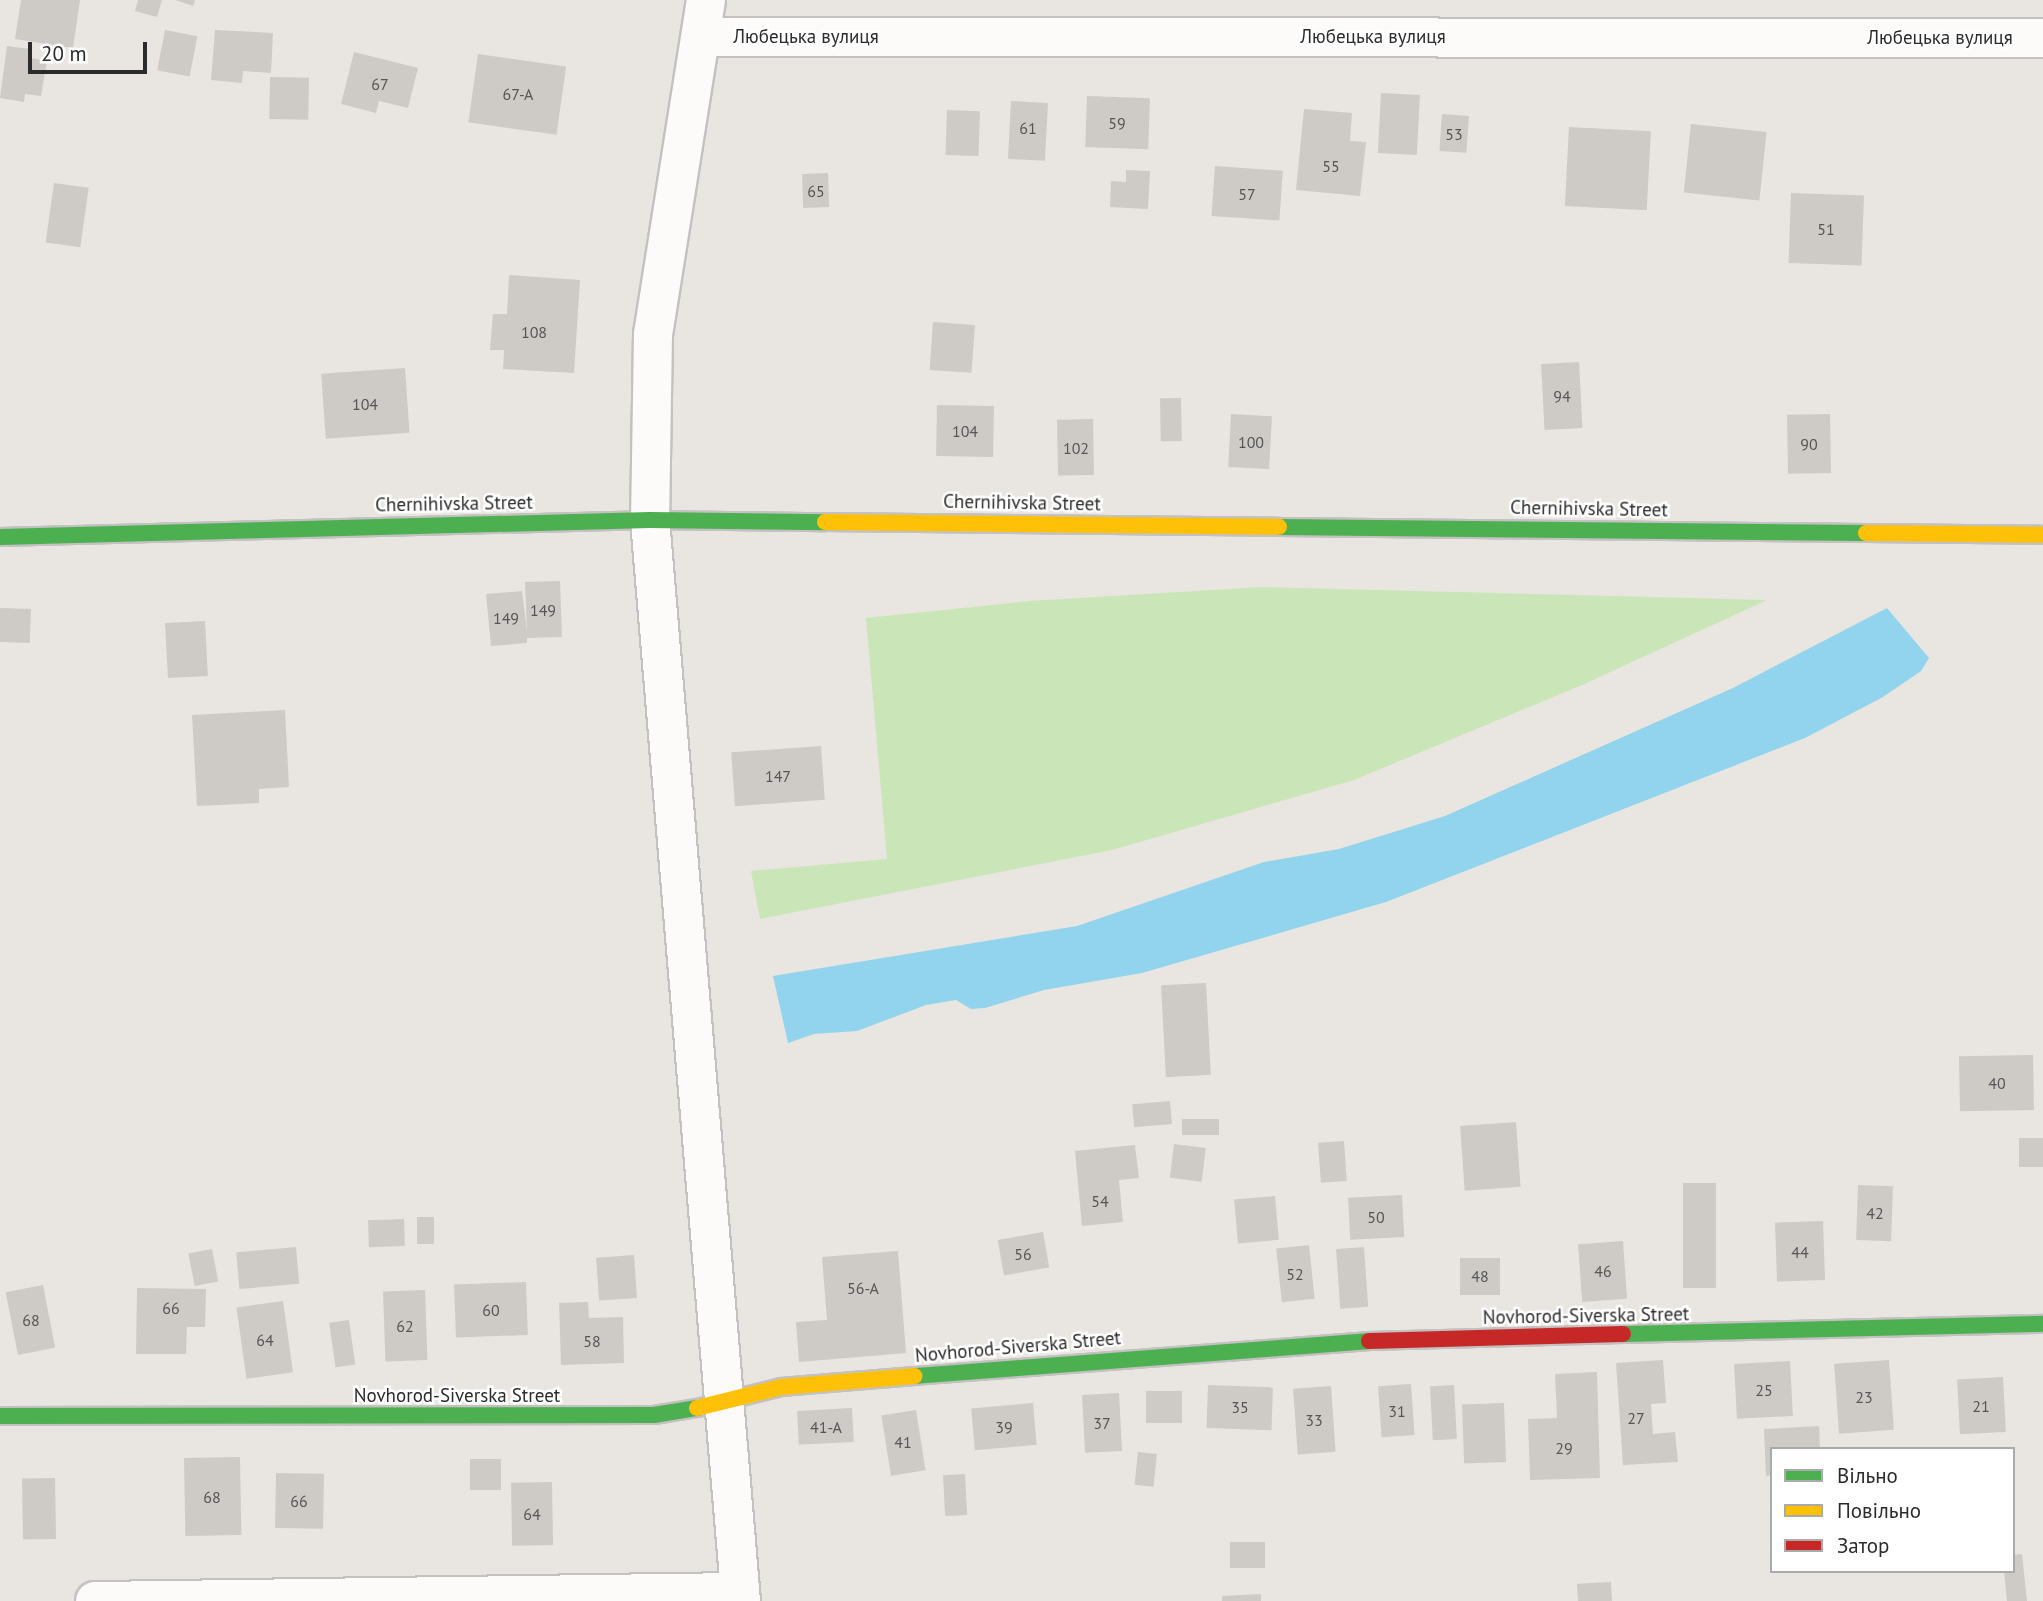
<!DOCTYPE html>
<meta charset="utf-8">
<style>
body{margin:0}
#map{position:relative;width:2043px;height:1601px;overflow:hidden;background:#e9e5e0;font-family:"PT Sans",sans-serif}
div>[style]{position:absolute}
.green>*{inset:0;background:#cae6b8}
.water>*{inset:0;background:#92d4ed}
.building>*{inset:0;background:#cecbc7;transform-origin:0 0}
.roads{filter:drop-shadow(2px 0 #c3c1c2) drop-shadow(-2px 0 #c3c1c2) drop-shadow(0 2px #c3c1c2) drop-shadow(0 -2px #c3c1c2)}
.street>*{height:38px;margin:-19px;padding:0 19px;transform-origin:19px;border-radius:19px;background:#fcfbfa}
.fast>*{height:16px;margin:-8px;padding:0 8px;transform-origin:8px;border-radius:8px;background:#4caf50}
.slow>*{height:16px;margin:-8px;padding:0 8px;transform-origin:8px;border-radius:8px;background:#ffc107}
.jam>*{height:16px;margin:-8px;padding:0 8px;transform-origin:8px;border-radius:8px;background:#c62828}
span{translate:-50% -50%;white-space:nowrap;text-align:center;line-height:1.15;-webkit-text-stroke:5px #fff;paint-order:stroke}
.number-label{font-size:16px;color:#565554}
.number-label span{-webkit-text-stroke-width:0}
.street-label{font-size:19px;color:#2b2b2b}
.legend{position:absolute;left:1770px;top:1447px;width:245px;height:126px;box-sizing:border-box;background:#fff;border:2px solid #aaa;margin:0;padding:9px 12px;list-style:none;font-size:21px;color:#2b2b2b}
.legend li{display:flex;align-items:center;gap:14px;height:35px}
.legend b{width:35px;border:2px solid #aaa}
.scale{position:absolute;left:28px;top:42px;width:119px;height:32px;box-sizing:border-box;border:4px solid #2b2b2b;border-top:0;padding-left:9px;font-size:21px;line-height:24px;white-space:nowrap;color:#2b2b2b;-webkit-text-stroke:5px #fff;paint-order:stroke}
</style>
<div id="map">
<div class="green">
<i style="clip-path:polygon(1263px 587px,1767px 600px,1582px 685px,1354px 780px,1112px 850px,760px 919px,751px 871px,887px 859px,866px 618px,1029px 601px)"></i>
</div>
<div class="water">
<i style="clip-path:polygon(1887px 608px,1929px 658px,1921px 671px,1883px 697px,1805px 738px,1386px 902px,1142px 973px,1044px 990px,985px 1008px,971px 1009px,956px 1000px,926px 1005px,857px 1031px,814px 1034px,788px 1043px,773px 976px,1077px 926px,1264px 862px,1339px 849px,1445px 816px,1733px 688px)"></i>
</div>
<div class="building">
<i style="clip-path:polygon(21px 0,80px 0,73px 48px,15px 39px)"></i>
<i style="clip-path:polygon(138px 0,162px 0,157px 17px,135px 11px)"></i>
<i style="clip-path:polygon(175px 0,195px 0,193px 6px)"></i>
<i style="left:165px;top:30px;width:33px;height:41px;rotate:11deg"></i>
<i style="clip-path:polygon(215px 30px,273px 33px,271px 73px,243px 71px,242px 83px,211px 80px)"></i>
<i style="clip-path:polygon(7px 46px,31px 49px,30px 58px,47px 61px,41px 96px,25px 94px,24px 102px,0 98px)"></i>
<i style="clip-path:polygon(354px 52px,418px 68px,408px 108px,379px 101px,376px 113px,341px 104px)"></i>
<i style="left:478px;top:54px;width:89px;height:69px;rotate:8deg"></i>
<i style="left:270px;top:77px;width:39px;height:42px;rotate:1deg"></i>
<i style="left:1381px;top:93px;width:39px;height:60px;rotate:3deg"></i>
<i style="left:1087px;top:96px;width:63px;height:51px;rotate:2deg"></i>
<i style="left:1011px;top:101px;width:37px;height:58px;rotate:3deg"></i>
<i style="clip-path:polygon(1304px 109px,1352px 113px,1350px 141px,1366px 142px,1360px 196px,1296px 190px)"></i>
<i style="left:947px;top:110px;width:33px;height:45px;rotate:2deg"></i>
<i style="left:1442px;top:114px;width:27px;height:37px;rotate:4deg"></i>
<i style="left:1691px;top:124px;width:76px;height:69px;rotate:6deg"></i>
<i style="left:1569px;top:127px;width:82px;height:79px;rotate:3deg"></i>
<i style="left:1215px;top:166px;width:68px;height:50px;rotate:4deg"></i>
<i style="clip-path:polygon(1126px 170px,1150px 171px,1148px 209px,1110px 207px,1111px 181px,1126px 182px)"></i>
<i style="left:828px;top:173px;width:34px;height:26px;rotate:88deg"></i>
<i style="left:54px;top:183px;width:35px;height:60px;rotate:8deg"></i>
<i style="left:1791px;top:193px;width:73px;height:70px;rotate:2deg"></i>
<i style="clip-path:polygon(509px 275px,580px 280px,574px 373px,503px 369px,504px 350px,490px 350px,493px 314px,507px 314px)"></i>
<i style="left:933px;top:322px;width:42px;height:48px;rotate:4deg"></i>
<i style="left:1579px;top:362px;width:66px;height:38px;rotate:87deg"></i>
<i style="left:405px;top:368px;width:65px;height:84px;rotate:86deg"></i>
<i style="left:1181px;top:398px;width:43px;height:21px;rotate:89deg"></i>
<i style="left:937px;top:405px;width:57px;height:51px;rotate:1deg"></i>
<i style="left:1231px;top:414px;width:41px;height:53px;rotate:3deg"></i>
<i style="left:1830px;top:414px;width:59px;height:43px;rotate:89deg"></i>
<i style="left:1093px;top:419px;width:56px;height:36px;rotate:89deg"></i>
<i style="clip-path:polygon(560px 581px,562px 637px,527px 638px,527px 643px,491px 646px,486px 594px,522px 591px,527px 631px,525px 582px)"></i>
<i style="left:0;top:608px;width:31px;height:34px;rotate:2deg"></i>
<i style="left:205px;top:621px;width:55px;height:40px;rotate:87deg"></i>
<i style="clip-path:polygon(285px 710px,289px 787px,259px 789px,259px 803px,197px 806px,192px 715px)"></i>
<i style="left:821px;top:746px;width:54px;height:90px;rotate:86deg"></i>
<i style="left:1206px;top:983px;width:92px;height:45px;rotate:87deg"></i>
<i style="left:2033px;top:1055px;width:55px;height:74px;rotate:89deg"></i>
<i style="left:1170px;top:1101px;width:23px;height:38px;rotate:85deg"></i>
<i style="left:1182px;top:1119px;width:37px;height:16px"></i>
<i style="left:1516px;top:1122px;width:65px;height:56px;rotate:86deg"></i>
<i style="left:2043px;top:1138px;width:29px;height:24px;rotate:90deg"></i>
<i style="left:1344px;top:1141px;width:40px;height:26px;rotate:86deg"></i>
<i style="left:1174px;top:1144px;width:32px;height:34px;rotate:7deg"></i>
<i style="clip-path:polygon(1135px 1145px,1139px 1178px,1119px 1180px,1123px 1222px,1082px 1226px,1075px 1151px)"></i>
<i style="left:1683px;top:1183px;width:33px;height:105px"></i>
<i style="left:1858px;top:1185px;width:35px;height:55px;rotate:2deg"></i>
<i style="left:1402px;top:1195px;width:42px;height:54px;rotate:87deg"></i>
<i style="left:1275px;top:1196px;width:44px;height:41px;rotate:85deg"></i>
<i style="left:417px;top:1217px;width:17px;height:27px"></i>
<i style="left:404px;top:1219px;width:27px;height:36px;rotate:88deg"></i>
<i style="left:1823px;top:1221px;width:59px;height:48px;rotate:88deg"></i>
<i style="left:1043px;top:1232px;width:36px;height:46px;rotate:80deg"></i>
<i style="left:1623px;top:1241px;width:58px;height:45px;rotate:86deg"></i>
<i style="left:1309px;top:1245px;width:54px;height:33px;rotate:84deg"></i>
<i style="left:296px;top:1247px;width:37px;height:60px;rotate:85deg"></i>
<i style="left:1364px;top:1247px;width:60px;height:28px;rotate:86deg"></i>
<i style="left:212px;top:1249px;width:33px;height:24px;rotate:79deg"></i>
<i style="clip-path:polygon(898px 1251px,906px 1353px,799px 1362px,796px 1322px,827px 1320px,822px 1257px)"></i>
<i style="left:634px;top:1255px;width:43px;height:38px;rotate:86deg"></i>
<i style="left:1460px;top:1258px;width:40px;height:37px"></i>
<i style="left:526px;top:1282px;width:53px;height:72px;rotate:88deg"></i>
<i style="left:43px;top:1285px;width:64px;height:38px;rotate:79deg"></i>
<i style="clip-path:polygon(137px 1288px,206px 1289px,205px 1327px,187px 1327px,186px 1354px,136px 1354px)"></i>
<i style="left:425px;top:1290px;width:70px;height:42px;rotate:88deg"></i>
<i style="left:283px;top:1301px;width:72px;height:47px;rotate:82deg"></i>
<i style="clip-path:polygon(588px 1302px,589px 1318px,623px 1317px,624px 1363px,561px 1365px,559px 1303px)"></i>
<i style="left:349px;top:1320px;width:45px;height:20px;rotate:82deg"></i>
<i style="clip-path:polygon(1663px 1360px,1666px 1403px,1651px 1404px,1653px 1434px,1675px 1432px,1678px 1462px,1623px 1465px,1616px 1363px)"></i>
<i style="left:1889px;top:1360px;width:70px;height:55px;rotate:86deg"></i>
<i style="left:1790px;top:1361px;width:55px;height:56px;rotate:87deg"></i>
<i style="clip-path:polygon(1597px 1372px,1600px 1478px,1530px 1480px,1528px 1419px,1557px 1418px,1555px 1374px)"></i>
<i style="left:2003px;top:1377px;width:55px;height:46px;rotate:87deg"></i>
<i style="left:1411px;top:1384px;width:51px;height:33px;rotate:86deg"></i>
<i style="left:1208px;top:1385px;width:65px;height:43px;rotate:2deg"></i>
<i style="left:1454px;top:1385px;width:54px;height:24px;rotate:87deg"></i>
<i style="left:1331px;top:1386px;width:66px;height:38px;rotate:86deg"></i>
<i style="left:1182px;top:1391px;width:32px;height:36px;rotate:90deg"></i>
<i style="left:1119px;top:1393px;width:58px;height:37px;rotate:87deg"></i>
<i style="left:1033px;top:1403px;width:42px;height:62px;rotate:85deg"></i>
<i style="left:1504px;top:1403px;width:59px;height:42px;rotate:88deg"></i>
<i style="left:852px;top:1408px;width:34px;height:55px;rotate:87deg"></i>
<i style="left:916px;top:1410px;width:61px;height:35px;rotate:81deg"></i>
<i style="clip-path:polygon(1819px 1426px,1820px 1449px,1772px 1449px,1772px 1475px,1766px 1476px,1764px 1429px)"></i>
<i style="left:1138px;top:1452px;width:19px;height:33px;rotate:6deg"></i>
<i style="left:240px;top:1457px;width:78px;height:56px;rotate:89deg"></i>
<i style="left:470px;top:1459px;width:31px;height:31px"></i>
<i style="left:276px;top:1473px;width:48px;height:55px;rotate:1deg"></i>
<i style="left:965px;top:1474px;width:41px;height:22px;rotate:87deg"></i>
<i style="left:55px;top:1478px;width:61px;height:33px;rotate:89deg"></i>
<i style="left:552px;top:1482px;width:63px;height:41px;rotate:89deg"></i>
<i style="left:1230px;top:1542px;width:35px;height:26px"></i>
<i style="clip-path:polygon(2022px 1554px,2027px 1601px,2007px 1601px,2004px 1571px,2013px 1571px,2013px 1555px)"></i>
<i style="left:1611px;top:1582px;width:19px;height:34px;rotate:87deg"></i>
<i style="clip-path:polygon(1261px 1594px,1261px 1601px,1222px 1601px,1222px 1596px)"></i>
</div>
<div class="roads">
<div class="street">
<i style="left:706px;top:0;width:338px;rotate:99deg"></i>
<i style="left:653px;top:334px;width:186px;rotate:90.9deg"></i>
<i style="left:650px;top:520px;width:1085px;rotate:85.19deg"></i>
<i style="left:702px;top:37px;width:1341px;rotate:0.04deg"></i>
<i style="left:95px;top:1601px;width:645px;rotate:-0.8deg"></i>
</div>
<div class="fast">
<i style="left:1279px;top:527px;width:587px;rotate:0.59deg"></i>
<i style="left:0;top:537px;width:650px;rotate:-1.5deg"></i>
<i style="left:650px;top:520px;width:175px;rotate:0.7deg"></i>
<i style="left:1623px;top:1334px;width:420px;rotate:-1.4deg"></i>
<i style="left:915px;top:1376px;width:455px;rotate:-4.4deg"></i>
<i style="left:0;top:1416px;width:654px;rotate:-0.09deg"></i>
<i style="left:654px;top:1415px;width:44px;rotate:-9.2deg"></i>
</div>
<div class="slow">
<i style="left:825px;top:522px;width:454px;rotate:0.6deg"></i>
<i style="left:1866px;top:533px;width:177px;rotate:0.6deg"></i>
<i style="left:697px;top:1408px;width:87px;rotate:-14deg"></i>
<i style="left:781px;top:1387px;width:134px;rotate:-4.7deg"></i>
</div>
<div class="jam">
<i style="left:1369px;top:1341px;width:254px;rotate:-1.6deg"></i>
</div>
</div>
<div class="number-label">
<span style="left:380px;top:84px">67</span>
<span style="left:518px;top:94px">67-А</span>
<span style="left:1117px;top:123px">59</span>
<span style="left:1028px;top:128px">61</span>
<span style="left:1454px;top:134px">53</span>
<span style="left:1331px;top:166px">55</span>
<span style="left:816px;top:191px">65</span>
<span style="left:1247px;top:194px">57</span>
<span style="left:1826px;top:229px">51</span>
<span style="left:534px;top:332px">108</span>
<span style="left:1562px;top:396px">94</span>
<span style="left:365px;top:404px">104</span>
<span style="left:965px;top:431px">104</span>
<span style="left:1251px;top:442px">100</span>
<span style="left:1809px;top:444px">90</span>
<span style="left:1076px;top:448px">102</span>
<span style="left:543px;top:610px">149</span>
<span style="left:506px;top:618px">149</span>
<span style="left:778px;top:776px">147</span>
<span style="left:1997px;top:1083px">40</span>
<span style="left:1100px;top:1201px">54</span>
<span style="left:1875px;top:1213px">42</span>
<span style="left:1376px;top:1217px">50</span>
<span style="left:1800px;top:1252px">44</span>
<span style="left:1023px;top:1254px">56</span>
<span style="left:1603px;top:1271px">46</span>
<span style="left:1295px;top:1274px">52</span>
<span style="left:1480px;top:1276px">48</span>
<span style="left:863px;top:1288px">56-А</span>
<span style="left:171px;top:1308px">66</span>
<span style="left:491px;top:1310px">60</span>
<span style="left:31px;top:1320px">68</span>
<span style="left:405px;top:1326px">62</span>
<span style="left:265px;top:1340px">64</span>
<span style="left:592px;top:1341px">58</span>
<span style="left:1764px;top:1390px">25</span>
<span style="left:1864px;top:1397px">23</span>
<span style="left:1981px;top:1406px">21</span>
<span style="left:1240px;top:1407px">35</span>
<span style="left:1397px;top:1411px">31</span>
<span style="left:1636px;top:1418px">27</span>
<span style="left:1314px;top:1420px">33</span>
<span style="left:1102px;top:1423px">37</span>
<span style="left:826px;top:1427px">41-А</span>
<span style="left:1004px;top:1427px">39</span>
<span style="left:903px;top:1442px">41</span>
<span style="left:1564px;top:1448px">29</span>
<span style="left:212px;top:1497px">68</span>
<span style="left:299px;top:1501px">66</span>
<span style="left:532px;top:1514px">64</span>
</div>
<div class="street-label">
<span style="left:806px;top:37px">Любецька вулиця</span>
<span style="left:1373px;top:37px">Любецька вулиця</span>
<span style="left:1940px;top:38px">Любецька вулиця</span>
<span style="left:1022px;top:503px;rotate:1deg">Chernihivska Street</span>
<span style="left:454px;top:504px;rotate:-1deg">Chernihivska Street</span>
<span style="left:1589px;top:509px;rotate:1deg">Chernihivska Street</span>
<span style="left:1586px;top:1316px;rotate:-1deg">Novhorod-Siverska Street</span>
<span style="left:1018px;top:1347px;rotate:-5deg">Novhorod-Siverska Street</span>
<span style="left:457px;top:1396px">Novhorod-Siverska Street</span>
</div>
<ul class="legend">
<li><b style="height:9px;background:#4caf50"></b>Вільно</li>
<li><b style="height:9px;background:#ffc107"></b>Повільно</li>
<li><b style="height:9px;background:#c62828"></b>Затор</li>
</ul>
<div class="scale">20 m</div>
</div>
